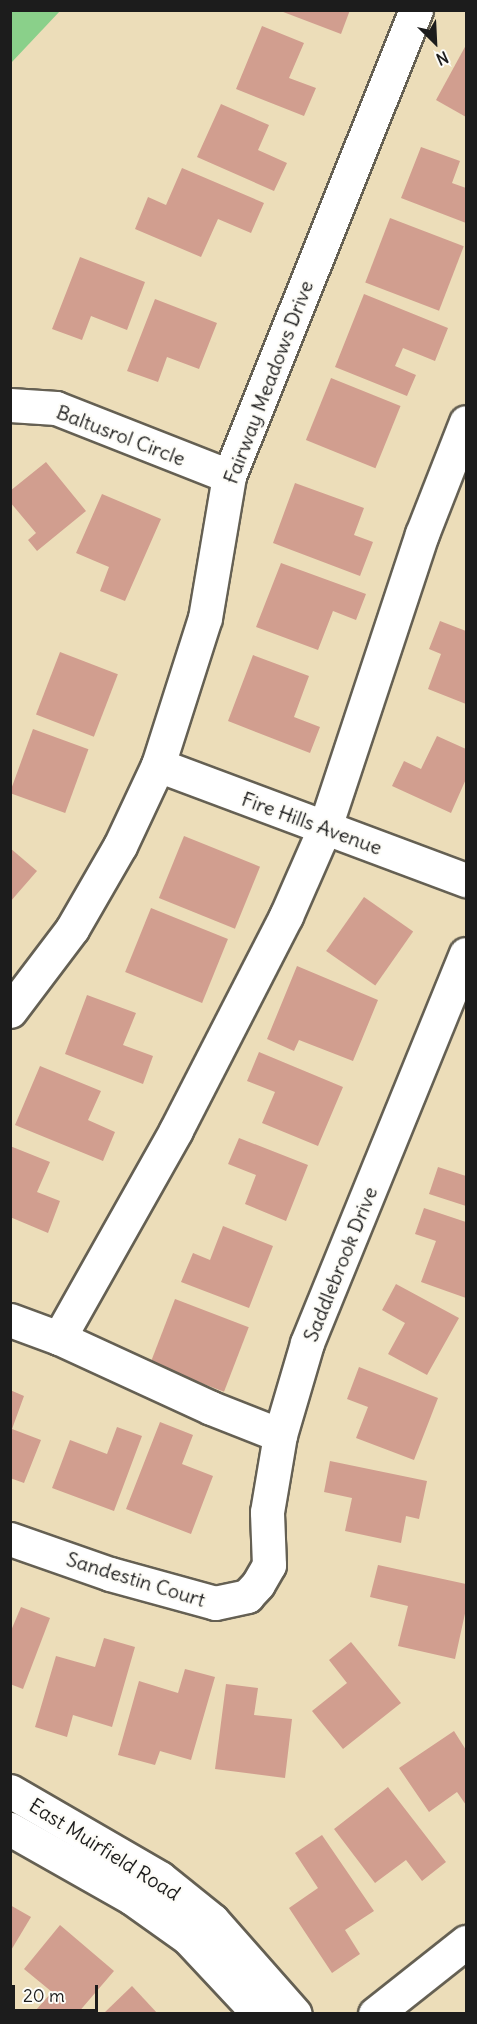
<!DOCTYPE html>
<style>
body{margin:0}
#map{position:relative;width:477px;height:2024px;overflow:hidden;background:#ecddb9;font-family:Delius,sans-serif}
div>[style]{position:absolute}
.green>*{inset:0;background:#8ad08a}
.building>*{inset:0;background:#d19e8f;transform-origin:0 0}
.roads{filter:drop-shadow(2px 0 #656053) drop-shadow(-2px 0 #656053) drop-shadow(0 2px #656053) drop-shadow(0 -2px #656053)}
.minor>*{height:33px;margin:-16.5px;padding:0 16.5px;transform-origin:16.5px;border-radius:16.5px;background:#fff}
span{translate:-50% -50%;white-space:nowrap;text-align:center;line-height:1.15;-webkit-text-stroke:4.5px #fdfcf7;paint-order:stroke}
.street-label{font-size:20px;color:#1c1c1c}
.frame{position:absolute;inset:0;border:12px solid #1c1c1c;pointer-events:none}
.north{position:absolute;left:405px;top:12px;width:60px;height:60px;-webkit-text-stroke:4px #fdfcf7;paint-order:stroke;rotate:156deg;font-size:16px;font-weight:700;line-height:24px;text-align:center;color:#1c1c1c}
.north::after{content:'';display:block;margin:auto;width:21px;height:27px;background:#1c1c1c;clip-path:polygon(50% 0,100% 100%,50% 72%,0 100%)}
.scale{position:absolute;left:12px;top:1985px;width:86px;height:27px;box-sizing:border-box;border:3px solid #1c1c1c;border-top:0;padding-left:8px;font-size:18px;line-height:21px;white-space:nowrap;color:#1c1c1c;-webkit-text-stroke:4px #fdfcf7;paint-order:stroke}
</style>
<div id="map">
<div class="green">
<i style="clip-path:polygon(11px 10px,60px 11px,11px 63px,10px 11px)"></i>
</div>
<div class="building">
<i style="clip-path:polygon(278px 10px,350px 10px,341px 34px)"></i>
<i style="clip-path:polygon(262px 26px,304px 43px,289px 78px,316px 88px,304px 116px,236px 89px)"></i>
<i style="clip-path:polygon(466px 45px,466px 117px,436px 100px)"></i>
<i style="clip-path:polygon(221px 104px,269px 125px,258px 150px,287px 163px,274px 191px,197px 157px)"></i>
<i style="clip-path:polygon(421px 147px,460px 161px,452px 183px,466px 188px,466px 223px,401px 198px)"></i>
<i style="clip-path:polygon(182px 168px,264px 203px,251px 233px,218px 219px,201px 257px,135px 229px,148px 197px,166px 205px)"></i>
<i style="left:390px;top:218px;width:79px;height:69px;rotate:21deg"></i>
<i style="clip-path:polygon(80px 257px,145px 282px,127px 330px,91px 316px,82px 340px,52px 329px)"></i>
<i style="clip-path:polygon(364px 294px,448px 328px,435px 361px,403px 348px,395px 366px,416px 375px,407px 396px,335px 367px)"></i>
<i style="clip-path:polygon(155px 299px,217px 323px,199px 369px,167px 357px,158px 382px,127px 371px)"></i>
<i style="left:331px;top:378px;width:75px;height:67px;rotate:22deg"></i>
<i style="clip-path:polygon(46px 462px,86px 511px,37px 551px,28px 540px,36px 533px,10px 502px,10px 491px)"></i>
<i style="clip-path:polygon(295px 483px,364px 508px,354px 535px,373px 542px,360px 576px,273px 543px)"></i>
<i style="clip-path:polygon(102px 494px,161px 519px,125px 601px,100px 591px,109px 567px,76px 553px)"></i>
<i style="clip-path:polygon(281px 563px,366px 594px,356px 620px,333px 611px,318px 650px,256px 627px)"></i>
<i style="clip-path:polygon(440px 621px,466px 631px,466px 704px,428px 689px,441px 654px,429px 649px)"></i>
<i style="left:60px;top:652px;width:62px;height:67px;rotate:21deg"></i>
<i style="clip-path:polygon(253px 655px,309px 676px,294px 717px,320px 727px,310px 753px,228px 721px)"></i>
<i style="left:33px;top:729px;width:59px;height:68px;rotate:20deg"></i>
<i style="clip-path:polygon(437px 736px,466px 749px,466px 779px,451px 813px,392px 786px,404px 761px,421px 769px)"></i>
<i style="left:184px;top:836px;width:82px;height:67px;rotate:22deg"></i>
<i style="clip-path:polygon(10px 848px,37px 871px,10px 902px)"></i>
<i style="left:364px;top:897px;width:60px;height:66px;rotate:35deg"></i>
<i style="left:151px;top:908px;width:83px;height:69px;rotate:22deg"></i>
<i style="clip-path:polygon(297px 966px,378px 1000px,353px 1061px,299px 1040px,294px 1051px,267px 1039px)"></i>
<i style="clip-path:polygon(87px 995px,136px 1013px,123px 1045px,153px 1056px,143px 1084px,65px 1054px)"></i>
<i style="clip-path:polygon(259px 1052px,343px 1087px,318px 1146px,262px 1123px,275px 1092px,247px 1081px)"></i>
<i style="clip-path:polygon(40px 1066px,101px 1091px,88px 1120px,115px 1132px,103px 1161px,15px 1125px)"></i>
<i style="clip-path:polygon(239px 1138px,308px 1165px,286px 1221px,245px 1204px,256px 1175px,228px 1164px)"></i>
<i style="clip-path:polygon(10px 1146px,50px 1162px,37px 1192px,60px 1201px,48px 1233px,10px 1217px)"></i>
<i style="clip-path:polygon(438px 1167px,466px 1176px,466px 1206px,429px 1194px)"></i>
<i style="clip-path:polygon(424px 1208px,466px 1222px,466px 1298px,421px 1282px,436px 1241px,415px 1234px)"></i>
<i style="clip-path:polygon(223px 1226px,273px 1246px,249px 1308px,181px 1282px,193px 1253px,210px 1260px)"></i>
<i style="clip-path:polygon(396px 1284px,459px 1318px,427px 1375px,388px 1354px,405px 1323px,382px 1310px)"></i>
<i style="left:175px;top:1299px;width:79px;height:69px;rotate:21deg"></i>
<i style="clip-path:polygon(359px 1367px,438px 1398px,414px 1460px,356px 1438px,368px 1407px,347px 1399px)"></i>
<i style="clip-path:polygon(10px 1390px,24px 1396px,12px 1429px,41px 1440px,24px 1483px,10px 1478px)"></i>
<i style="clip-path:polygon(160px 1422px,193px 1435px,182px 1464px,213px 1476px,191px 1534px,126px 1509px)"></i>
<i style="clip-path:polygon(117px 1427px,142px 1436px,114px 1511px,52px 1488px,70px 1440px,107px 1454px)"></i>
<i style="clip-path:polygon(330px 1461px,427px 1481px,419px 1519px,406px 1516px,401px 1543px,345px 1531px,352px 1498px,324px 1492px)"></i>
<i style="clip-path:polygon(378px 1565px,466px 1584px,466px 1609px,455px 1659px,398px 1646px,408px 1606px,370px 1597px)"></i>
<i style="clip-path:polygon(21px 1607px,50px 1618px,23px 1689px,10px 1684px,10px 1633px)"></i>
<i style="clip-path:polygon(104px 1638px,135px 1647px,112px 1727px,73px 1715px,67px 1737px,35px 1727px,56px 1656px,95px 1667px)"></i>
<i style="clip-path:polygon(351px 1642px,401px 1703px,343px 1749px,312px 1711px,347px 1683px,329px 1660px)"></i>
<i style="clip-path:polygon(185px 1669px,215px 1677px,191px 1760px,160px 1751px,155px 1765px,118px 1755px,139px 1681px,178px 1693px)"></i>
<i style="clip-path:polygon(226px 1684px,258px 1688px,254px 1715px,292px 1719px,285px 1778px,215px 1769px)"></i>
<i style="clip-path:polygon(454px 1731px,466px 1750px,466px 1805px,457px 1792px,429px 1812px,399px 1768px)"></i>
<i style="clip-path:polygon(388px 1787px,446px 1862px,422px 1881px,406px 1860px,375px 1883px,334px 1829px)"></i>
<i style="clip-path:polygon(322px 1835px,374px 1911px,345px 1930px,360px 1954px,332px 1973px,289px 1908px,318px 1888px,295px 1853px)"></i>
<i style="clip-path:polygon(10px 1905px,31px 1917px,10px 1952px)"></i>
<i style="clip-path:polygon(60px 1925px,114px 1971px,77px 2014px,40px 2014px,36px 2010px,52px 1992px,24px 1969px)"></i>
<i style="clip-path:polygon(132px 1986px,158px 2014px,103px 2014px)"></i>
</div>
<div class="roads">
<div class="minor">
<i style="left:10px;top:405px;width:46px;rotate:3.7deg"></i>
<i style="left:56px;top:408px;width:186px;rotate:21.5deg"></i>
<i style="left:158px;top:765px;width:329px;rotate:20.5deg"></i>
<i style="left:10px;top:1011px;width:103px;rotate:-52.9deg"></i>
<i style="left:72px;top:929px;width:96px;rotate:-60deg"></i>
<i style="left:120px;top:846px;width:89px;rotate:-64.9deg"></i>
<i style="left:158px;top:765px;width:154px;rotate:-72.3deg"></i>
<i style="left:205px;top:618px;width:144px;rotate:-80.4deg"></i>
<i style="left:229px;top:476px;width:502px;rotate:-68.14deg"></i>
<i style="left:10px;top:1320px;width:52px;rotate:20.2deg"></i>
<i style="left:59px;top:1338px;width:239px;rotate:-60.6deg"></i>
<i style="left:176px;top:1130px;width:241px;rotate:-62.8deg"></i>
<i style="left:286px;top:916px;width:97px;rotate:-66.3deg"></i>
<i style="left:325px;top:827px;width:309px;rotate:-71.7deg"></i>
<i style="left:422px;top:534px;width:120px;rotate:-68.6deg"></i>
<i style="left:59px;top:1338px;width:167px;rotate:24.7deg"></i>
<i style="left:211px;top:1408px;width:74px;rotate:21.4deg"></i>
<i style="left:10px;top:1539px;width:106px;rotate:19.3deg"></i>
<i style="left:110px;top:1574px;width:109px;rotate:15.4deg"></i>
<i style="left:215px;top:1603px;width:33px;rotate:-12deg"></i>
<i style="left:247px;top:1596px;width:16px;rotate:-47deg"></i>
<i style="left:258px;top:1584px;width:22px;rotate:-60deg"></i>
<i style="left:269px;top:1565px;width:53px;rotate:-92.2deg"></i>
<i style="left:267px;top:1512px;width:78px;rotate:-80.4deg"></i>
<i style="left:280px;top:1435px;width:96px;rotate:-73.6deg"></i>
<i style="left:307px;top:1343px;width:420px;rotate:-67.8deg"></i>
<i style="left:10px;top:1791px;width:173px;rotate:30.1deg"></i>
<i style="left:160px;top:1878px;width:67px;rotate:38.9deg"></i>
<i style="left:212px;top:1920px;width:125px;rotate:48.6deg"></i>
<i style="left:10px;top:1829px;width:140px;rotate:29.5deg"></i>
<i style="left:132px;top:1898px;width:69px;rotate:35.5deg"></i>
<i style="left:188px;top:1938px;width:104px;rotate:46.9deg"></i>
<i style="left:375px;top:2014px;width:116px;rotate:-38.4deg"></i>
</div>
</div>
<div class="street-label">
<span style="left:268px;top:382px;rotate:-69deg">Fairway Meadows Drive</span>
<span style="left:121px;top:435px;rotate:21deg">Baltusrol Circle</span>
<span style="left:312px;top:823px;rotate:20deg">Fire Hills Avenue</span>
<span style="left:340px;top:1264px;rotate:-68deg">Saddlebrook Drive</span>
<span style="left:136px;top:1579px;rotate:17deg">Sandestin Court</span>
<span style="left:105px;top:1849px;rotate:32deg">East Muirfield Road</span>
</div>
<div class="frame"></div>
<div class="north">N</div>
<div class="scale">20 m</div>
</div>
